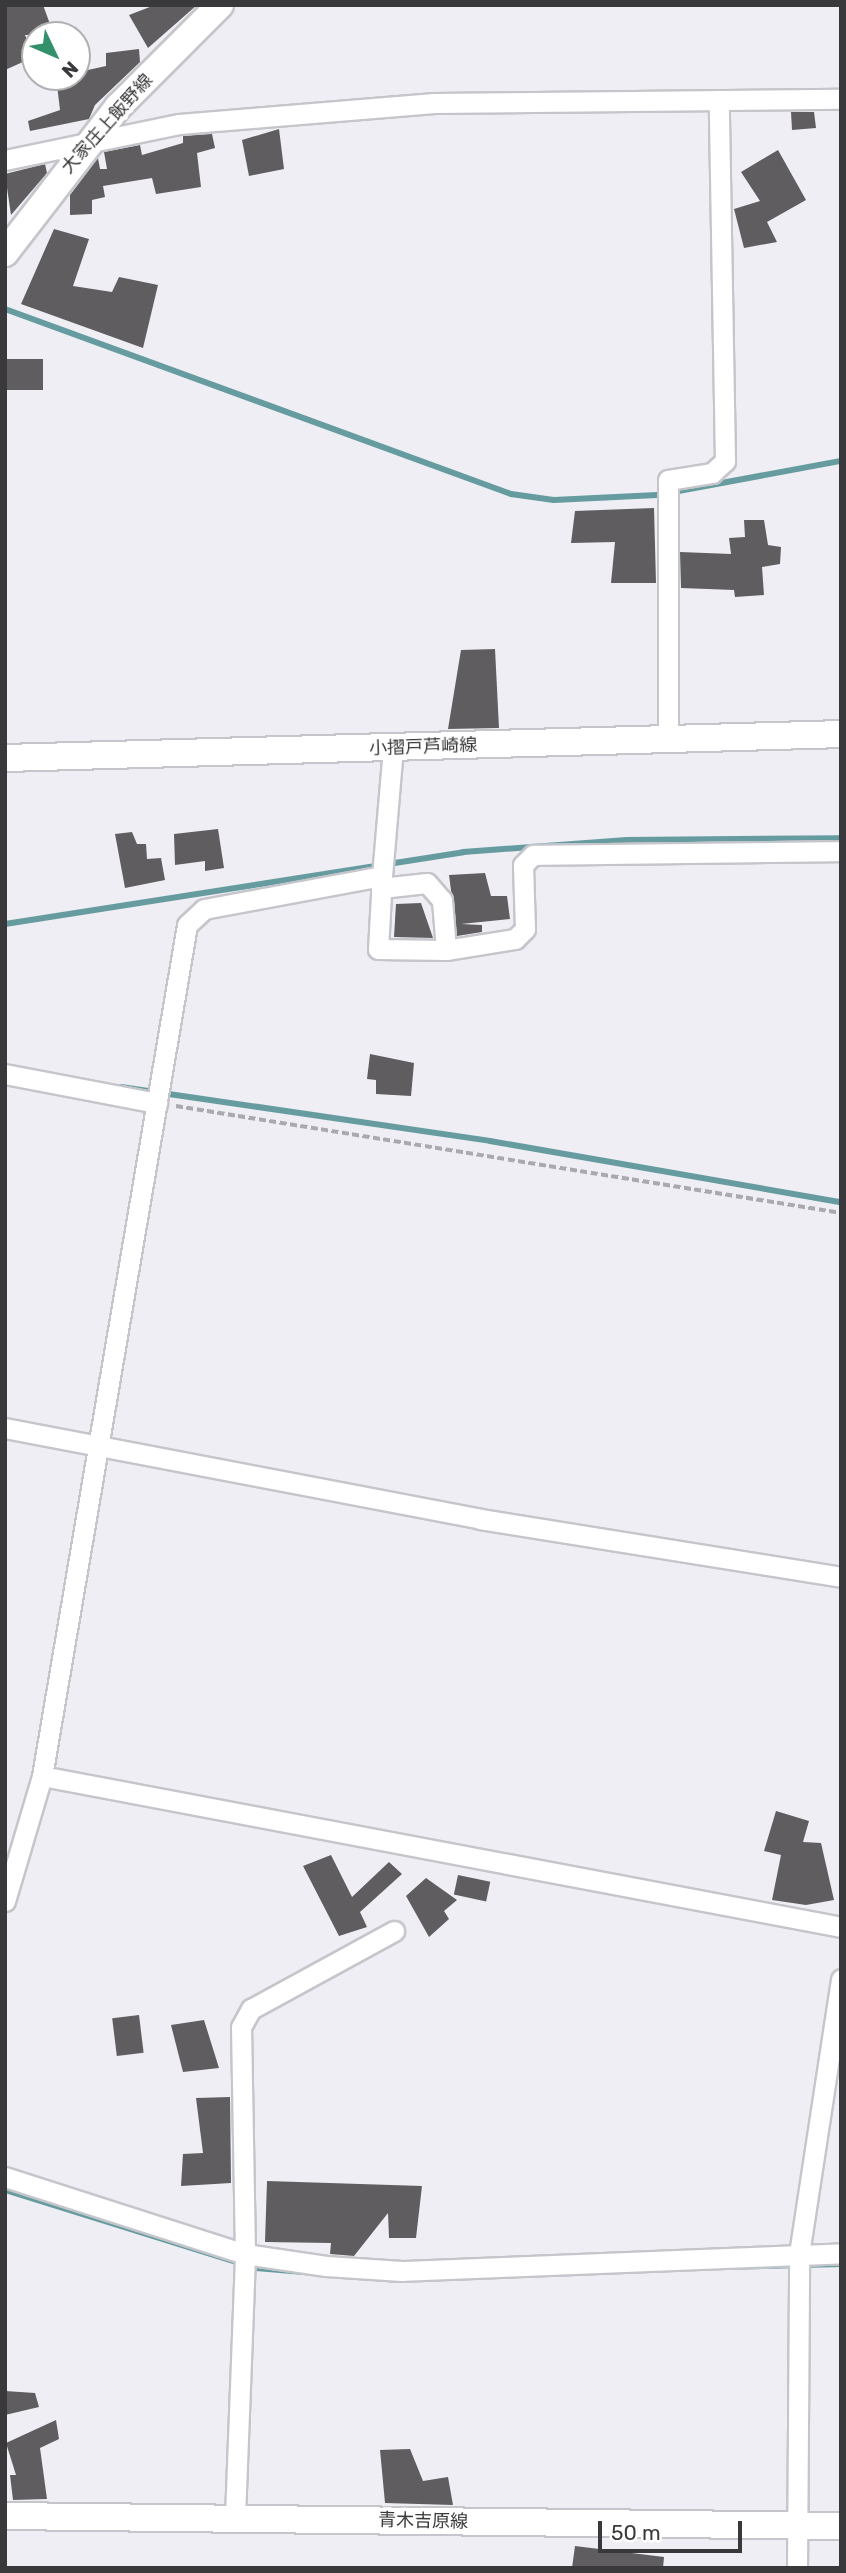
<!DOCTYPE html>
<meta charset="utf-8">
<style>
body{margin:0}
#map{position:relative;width:846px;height:2573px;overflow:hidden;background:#eeeef4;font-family:Rubik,"Noto Sans JP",sans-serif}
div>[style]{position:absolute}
.stream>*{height:6px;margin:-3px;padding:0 3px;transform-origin:3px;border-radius:3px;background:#669c9f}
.building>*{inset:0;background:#605d61;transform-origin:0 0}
.path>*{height:3.5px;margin-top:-1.75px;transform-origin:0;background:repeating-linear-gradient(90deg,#a9a9ae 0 7px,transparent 0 10.5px)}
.roads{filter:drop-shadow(2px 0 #c5c6cc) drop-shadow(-2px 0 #c5c6cc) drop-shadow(0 2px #c5c6cc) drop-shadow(0 -2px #c5c6cc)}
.street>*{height:19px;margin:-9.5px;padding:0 9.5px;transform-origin:9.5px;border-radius:9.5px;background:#fff}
.secondary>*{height:26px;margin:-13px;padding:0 13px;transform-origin:13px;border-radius:13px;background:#fff}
span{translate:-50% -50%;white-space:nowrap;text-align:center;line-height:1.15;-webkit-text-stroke:7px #fff;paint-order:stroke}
.street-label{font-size:18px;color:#39393b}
.frame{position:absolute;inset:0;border:7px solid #39393b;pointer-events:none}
.north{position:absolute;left:21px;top:21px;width:70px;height:70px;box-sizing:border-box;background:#fff;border:2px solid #b0b0b1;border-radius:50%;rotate:134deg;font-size:19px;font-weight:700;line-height:28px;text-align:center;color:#39393b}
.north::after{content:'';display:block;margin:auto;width:24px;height:32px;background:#32916a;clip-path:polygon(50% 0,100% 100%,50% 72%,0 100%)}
.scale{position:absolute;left:598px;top:2521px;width:144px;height:32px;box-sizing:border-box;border:4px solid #39393b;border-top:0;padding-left:9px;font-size:21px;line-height:24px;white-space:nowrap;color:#39393b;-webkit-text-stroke:5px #fff;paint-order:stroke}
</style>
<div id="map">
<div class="stream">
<i style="left:5px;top:309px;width:539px;rotate:20.08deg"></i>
<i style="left:511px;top:494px;width:43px;rotate:7.9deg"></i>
<i style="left:554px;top:500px;width:103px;rotate:-2.8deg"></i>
<i style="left:657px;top:495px;width:187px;rotate:-10.5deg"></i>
<i style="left:5px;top:924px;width:464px;rotate:-8.9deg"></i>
<i style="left:463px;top:852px;width:164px;rotate:-4.2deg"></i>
<i style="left:627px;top:840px;width:214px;rotate:-0.5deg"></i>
<i style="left:121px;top:1087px;width:373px;rotate:8.3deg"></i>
<i style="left:490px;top:1141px;width:356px;rotate:9.9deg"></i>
<i style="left:5px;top:2190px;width:263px;rotate:17.3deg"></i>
<i style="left:256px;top:2268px;width:144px;rotate:4.8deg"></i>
<i style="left:722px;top:2267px;width:119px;rotate:-1.4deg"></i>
</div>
<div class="building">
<i style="clip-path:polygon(5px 5px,43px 5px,54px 35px,25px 35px,34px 57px,5px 70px)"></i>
<i style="clip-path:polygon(155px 5px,197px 5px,148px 48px,129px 15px)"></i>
<i style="clip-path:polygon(139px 49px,140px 62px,95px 105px,89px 119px,30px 131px,28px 121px,60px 110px,56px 77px,106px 66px,106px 53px)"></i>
<i style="clip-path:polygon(791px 112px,814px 112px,816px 128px,792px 130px)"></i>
<i style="clip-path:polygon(279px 129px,284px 169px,249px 176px,242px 140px)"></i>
<i style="clip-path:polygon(212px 134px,215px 148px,197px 153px,201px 187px,156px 194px,152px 178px,103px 186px,105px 197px,92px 200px,92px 214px,70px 215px,70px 195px,98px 158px,100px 169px,107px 169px,104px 152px,140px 145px,142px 155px,183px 143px,183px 136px)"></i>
<i style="clip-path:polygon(778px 150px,806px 200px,767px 222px,777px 242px,744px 248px,734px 209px,760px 201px,741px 172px)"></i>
<i style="clip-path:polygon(45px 164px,47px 173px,11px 215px,5px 174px)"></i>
<i style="clip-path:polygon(54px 229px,89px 239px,73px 286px,112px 292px,119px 277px,158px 285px,143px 348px,21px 304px)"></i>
<i style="left:43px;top:359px;width:31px;height:38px;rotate:90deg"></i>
<i style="clip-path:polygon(654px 508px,656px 583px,611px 583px,615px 542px,571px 543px,575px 511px)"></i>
<i style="clip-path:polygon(744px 520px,764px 520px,768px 545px,781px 547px,780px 564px,762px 567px,764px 595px,735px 597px,734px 590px,681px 588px,680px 552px,731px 554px,729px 538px,745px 537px)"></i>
<i style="clip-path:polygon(495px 649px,499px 728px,448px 729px,461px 650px)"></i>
<i style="clip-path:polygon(218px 829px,224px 868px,205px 871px,205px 861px,175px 865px,174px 834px)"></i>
<i style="clip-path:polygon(132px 832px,137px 844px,146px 844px,147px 859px,161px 858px,165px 880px,125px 888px,115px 834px)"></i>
<i style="clip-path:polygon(485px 873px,491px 896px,507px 896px,510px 919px,461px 924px,482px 925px,482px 932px,457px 936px,449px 875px)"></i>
<i style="clip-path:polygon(421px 903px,433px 938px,394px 937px,396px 904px)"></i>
<i style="clip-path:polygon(370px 1054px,414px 1063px,411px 1096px,376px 1094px,376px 1080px,367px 1079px)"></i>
<i style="clip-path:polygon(776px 1811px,809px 1821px,803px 1842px,821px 1843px,834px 1900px,806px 1905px,772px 1900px,781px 1855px,764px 1851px)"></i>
<i style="clip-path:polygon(331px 1855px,352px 1897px,389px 1862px,402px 1874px,360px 1912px,367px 1927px,339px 1936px,303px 1866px)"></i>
<i style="left:458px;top:1875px;width:33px;height:20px;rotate:12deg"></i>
<i style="clip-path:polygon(426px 1878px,457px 1900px,444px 1911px,449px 1919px,429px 1937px,406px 1896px)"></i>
<i style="left:139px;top:2015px;width:38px;height:27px;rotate:83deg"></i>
<i style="clip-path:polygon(204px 2020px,219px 2068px,183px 2072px,171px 2025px)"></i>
<i style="clip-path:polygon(230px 2097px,231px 2183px,181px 2186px,183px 2154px,203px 2153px,196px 2098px)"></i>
<i style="clip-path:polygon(267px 2181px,422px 2186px,416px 2238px,389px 2238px,388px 2213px,354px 2256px,330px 2254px,331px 2243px,265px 2242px)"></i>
<i style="clip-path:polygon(5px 2391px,35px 2393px,39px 2407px,5px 2415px)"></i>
<i style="clip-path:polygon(56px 2420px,59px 2439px,40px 2448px,47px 2499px,13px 2500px,10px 2475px,16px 2475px,6px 2443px)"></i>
<i style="clip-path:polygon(410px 2449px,423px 2481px,448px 2477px,453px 2505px,385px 2503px,380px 2450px)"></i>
<i style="clip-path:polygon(575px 2546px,664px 2557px,663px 2568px,572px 2568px)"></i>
</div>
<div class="path">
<i style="left:176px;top:1106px;width:674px;rotate:9.14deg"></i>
</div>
<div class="roads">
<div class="street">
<i style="left:5px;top:160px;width:178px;rotate:-11.7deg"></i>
<i style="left:179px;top:124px;width:256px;rotate:-4.7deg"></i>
<i style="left:434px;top:103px;width:407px;rotate:-0.6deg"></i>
<i style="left:668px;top:740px;width:260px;rotate:-90deg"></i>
<i style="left:668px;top:480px;width:45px;rotate:-9deg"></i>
<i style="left:712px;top:473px;width:18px;rotate:-43deg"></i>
<i style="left:725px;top:461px;width:361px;rotate:-91deg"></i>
<i style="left:382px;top:876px;width:73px;rotate:93.1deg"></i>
<i style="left:378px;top:949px;width:68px;rotate:0.8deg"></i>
<i style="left:446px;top:950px;width:70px;rotate:-9.1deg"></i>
<i style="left:515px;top:939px;width:14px;rotate:-45deg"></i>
<i style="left:525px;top:929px;width:64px;rotate:-91.8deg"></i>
<i style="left:523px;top:865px;width:14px;rotate:-45deg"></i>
<i style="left:533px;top:855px;width:308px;rotate:-0.7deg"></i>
<i style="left:381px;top:888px;width:46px;rotate:-6.2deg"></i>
<i style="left:427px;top:883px;width:23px;rotate:49deg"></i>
<i style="left:442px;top:900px;width:50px;rotate:85.4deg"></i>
<i style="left:5px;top:1074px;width:155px;rotate:10.8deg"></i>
<i style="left:5px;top:1428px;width:484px;rotate:10.8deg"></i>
<i style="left:480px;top:1519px;width:366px;rotate:9.1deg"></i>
<i style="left:42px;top:1776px;width:813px;rotate:10.7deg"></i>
<i style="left:5px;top:1901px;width:130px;rotate:-73.5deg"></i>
<i style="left:42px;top:1776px;width:863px;rotate:-80.33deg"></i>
<i style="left:187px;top:925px;width:23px;rotate:-43deg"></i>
<i style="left:204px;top:909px;width:181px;rotate:-10.5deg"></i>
<i style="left:382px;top:876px;width:129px;rotate:-85.1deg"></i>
<i style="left:5px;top:2177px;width:252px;rotate:17.8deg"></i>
<i style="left:245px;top:2254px;width:82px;rotate:8.4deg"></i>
<i style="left:326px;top:2266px;width:76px;rotate:3.8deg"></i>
<i style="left:402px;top:2271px;width:439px;rotate:-2.3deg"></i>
<i style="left:235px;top:2517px;width:263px;rotate:-87.8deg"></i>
<i style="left:245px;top:2254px;width:227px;rotate:-91deg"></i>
<i style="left:241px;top:2027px;width:21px;rotate:-61deg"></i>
<i style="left:251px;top:2009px;width:163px;rotate:-28.6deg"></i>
<i style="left:797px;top:2568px;width:314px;rotate:-89.6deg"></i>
<i style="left:799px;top:2254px;width:278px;rotate:-81.3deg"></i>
</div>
<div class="secondary">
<i style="left:5px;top:253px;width:185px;rotate:-52.3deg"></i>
<i style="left:118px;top:107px;width:144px;rotate:-45deg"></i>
<i style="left:5px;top:758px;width:836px;rotate:-1.64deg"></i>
<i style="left:5px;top:2516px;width:836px;rotate:0.69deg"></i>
</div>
</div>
<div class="street-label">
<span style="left:107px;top:124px;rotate:-48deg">大家庄上飯野線</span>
<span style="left:423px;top:747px;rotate:-2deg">小摺戸芦崎線</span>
<span style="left:423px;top:2521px;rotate:1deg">青木吉原線</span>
</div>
<div class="frame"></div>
<div class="north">N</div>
<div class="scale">50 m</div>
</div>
